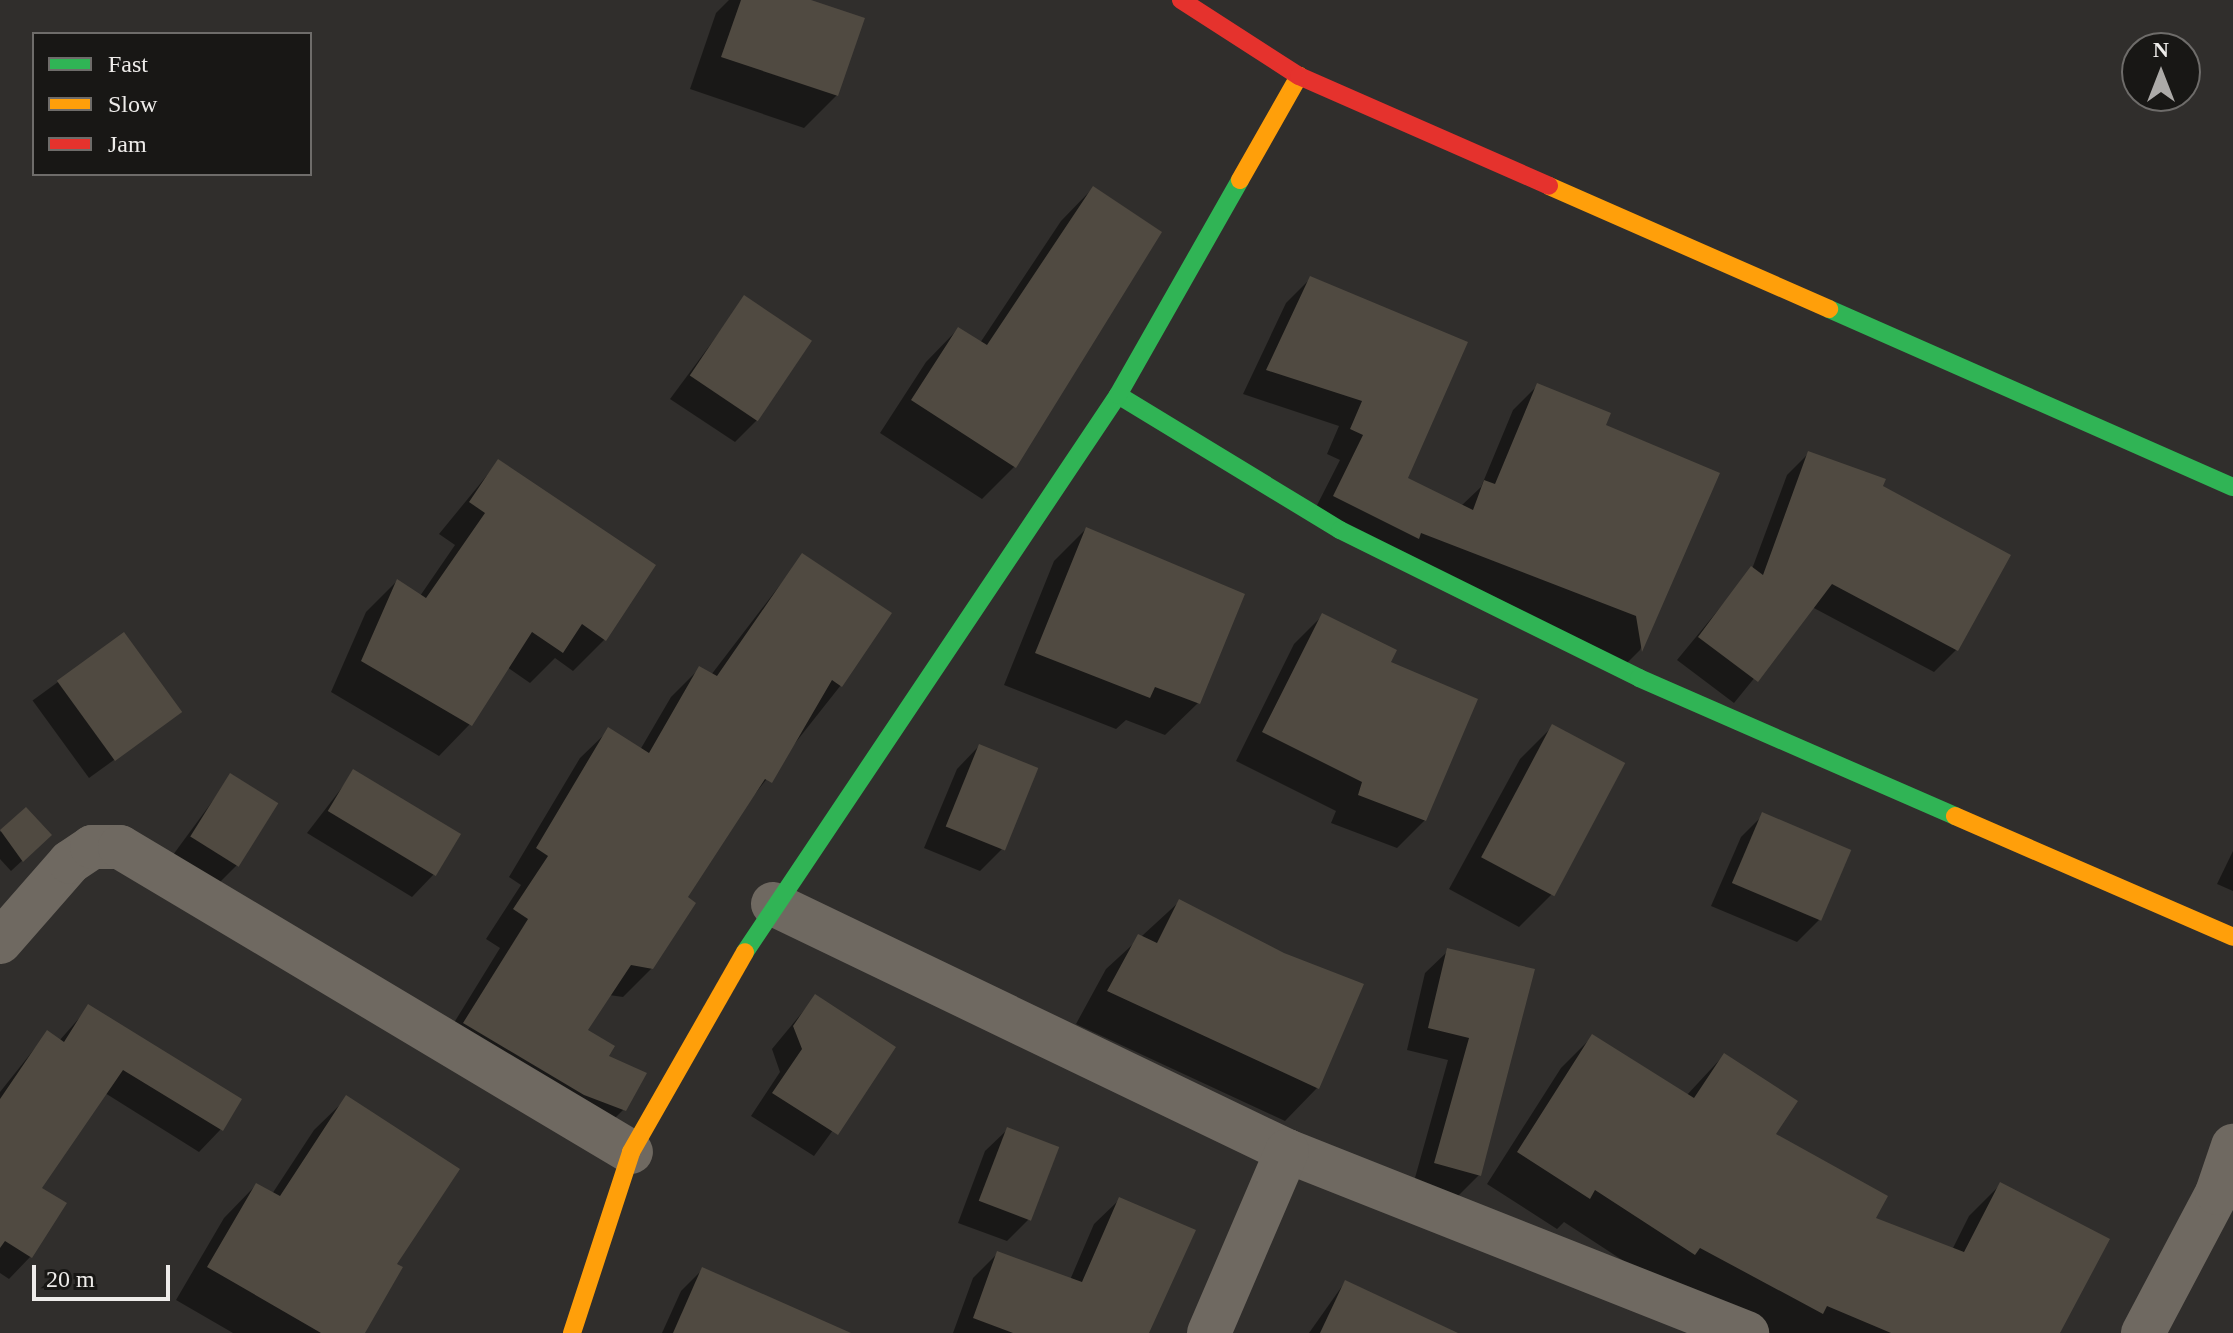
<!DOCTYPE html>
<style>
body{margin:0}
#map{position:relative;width:2233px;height:1333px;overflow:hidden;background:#302e2c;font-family:"Times New Roman",serif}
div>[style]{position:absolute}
.shadow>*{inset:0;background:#0007;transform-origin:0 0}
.building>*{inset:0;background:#504a41;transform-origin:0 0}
.street>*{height:44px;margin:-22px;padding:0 22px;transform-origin:22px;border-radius:22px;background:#6f6961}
.fast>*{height:18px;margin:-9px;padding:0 9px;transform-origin:9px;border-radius:9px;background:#30b455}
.slow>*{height:18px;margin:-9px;padding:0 9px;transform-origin:9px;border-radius:9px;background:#ff9f0a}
.jam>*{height:18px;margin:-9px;padding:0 9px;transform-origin:9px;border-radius:9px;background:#e5322d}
span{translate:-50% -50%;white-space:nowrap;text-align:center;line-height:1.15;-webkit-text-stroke:6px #181715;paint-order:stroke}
.legend{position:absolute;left:32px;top:32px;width:280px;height:144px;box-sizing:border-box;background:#181715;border:2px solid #6e6c6a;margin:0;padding:10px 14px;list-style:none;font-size:24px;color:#eeecea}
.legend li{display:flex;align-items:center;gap:16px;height:40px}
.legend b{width:40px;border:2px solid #6e6c6a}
.north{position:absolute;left:2121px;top:32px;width:80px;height:80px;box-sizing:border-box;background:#181715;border:2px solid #6e6c6a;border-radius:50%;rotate:0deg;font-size:22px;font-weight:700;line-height:32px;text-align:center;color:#eeecea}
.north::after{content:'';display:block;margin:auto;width:28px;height:36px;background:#acaaa8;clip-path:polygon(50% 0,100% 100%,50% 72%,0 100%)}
.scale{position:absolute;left:32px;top:1265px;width:138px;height:36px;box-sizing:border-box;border:4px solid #eeecea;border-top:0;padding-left:10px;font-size:24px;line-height:28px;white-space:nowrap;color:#eeecea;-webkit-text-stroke:6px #181715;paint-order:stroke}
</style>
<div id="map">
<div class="shadow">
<i style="clip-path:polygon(729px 0,805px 0,837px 95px,804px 128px,690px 89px,716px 13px)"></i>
<i style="clip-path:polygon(1093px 188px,1015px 466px,982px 499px,880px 433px,926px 362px,958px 329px,980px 343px,1061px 221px)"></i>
<i style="clip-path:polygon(1311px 278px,1405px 478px,1461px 506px,1481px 487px,1513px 410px,1538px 385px,1604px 426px,1717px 474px,1640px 650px,1617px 673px,1309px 521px,1340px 460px,1327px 454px,1339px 426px,1243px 394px,1286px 303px)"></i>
<i style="clip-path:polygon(745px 298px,757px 420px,735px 442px,670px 399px)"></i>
<i style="clip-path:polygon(1809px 453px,2008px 556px,1956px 650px,1934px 672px,1812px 607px,1734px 703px,1677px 660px,1752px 569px,1787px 475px)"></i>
<i style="clip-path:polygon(498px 462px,605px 639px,573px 671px,555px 658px,530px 683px,507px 667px,470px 724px,439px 756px,331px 692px,366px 612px,397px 581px,420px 596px,455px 545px,439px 534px)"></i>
<i style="clip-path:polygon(1086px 529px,1198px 703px,1165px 735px,1126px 720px,1116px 729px,1004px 685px,1054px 561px)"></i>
<i style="clip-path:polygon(803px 555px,841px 685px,743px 809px,685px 898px,652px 968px,623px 997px,609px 995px,585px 1030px,606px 1057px,624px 1109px,595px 1138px,436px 1052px,500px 948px,486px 939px,521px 885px,509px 877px,580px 758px,609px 730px,640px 750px,671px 697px,700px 668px,711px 675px)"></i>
<i style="clip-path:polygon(1322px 616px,1425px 820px,1397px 848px,1331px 823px,1336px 811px,1236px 761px,1294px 644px)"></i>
<i style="left:124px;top:634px;width:96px;height:113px;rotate:54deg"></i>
<i style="clip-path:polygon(1552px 727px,1552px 894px,1519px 927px,1449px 889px,1520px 759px)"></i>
<i style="clip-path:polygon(979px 746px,1002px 849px,980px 871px,924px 848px,957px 769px)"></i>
<i style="clip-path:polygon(354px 772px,434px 874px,412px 897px,307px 833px)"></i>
<i style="clip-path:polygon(231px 776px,237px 865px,215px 887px,170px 859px)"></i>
<i style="clip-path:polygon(25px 810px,38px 846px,11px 871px,0 859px,0 832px)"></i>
<i style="clip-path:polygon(1763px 815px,1819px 920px,1797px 942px,1711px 906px,1741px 837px)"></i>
<i style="clip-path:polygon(2233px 851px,2233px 891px,2217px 884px)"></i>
<i style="clip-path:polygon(1180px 901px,1283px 955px,1361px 985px,1317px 1088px,1285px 1121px,1076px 1024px,1106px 969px)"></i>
<i style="clip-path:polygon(1448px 951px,1532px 971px,1479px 1175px,1457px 1197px,1413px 1185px,1448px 1060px,1407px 1050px,1425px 973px)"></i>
<i style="clip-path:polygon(815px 997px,893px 1048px,814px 1156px,751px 1116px,780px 1072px,772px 1049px)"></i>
<i style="clip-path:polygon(89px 1007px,221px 1129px,199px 1152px,105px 1093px,39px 1188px,31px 1256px,9px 1279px,0 1273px,0 1092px,47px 1033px,59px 1041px)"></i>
<i style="clip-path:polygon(1592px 1037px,1686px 1096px,1724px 1055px,1773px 1135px,1873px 1219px,1952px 1250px,1969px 1216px,2000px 1185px,2058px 1333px,1768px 1333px,1662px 1286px,1564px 1222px,1557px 1229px,1487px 1184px,1561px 1068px)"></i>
<i style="clip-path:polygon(347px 1098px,395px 1264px,363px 1333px,233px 1333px,176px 1300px,224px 1218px,256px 1185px,272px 1194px,314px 1130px)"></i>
<i style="clip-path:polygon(1008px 1129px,1029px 1219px,1007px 1241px,958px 1223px,985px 1151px)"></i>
<i style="clip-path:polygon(1119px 1200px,1147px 1333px,953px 1333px,973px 1278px,998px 1253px,1070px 1280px,1094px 1224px)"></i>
<i style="clip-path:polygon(703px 1269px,809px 1333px,662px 1333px,681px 1291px)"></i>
<i style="clip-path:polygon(1345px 1282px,1405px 1333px,1309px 1333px)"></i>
</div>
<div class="building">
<i style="clip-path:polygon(741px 0,811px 0,865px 18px,838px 96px,721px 57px)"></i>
<i style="clip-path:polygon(1093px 186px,1162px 232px,1016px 468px,911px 400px,958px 327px,987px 345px)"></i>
<i style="clip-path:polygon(1310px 276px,1468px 342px,1408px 478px,1473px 510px,1484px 480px,1495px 484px,1537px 383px,1611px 413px,1606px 425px,1720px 473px,1642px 652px,1636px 616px,1421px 533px,1419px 539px,1333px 496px,1363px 435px,1350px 429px,1362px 401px,1266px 370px)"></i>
<i style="left:744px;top:295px;width:82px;height:97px;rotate:34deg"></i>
<i style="clip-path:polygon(1808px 451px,1886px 479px,1883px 486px,2011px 555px,1958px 651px,1832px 584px,1758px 682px,1698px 637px,1751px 566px,1763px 575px)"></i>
<i style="clip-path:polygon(498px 459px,656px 565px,606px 641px,582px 624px,563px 653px,532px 632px,472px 726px,361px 661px,397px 579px,426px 598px,485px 513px,469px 502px)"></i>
<i style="clip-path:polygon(1086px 527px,1245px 594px,1200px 704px,1155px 687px,1150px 698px,1035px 653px)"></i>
<i style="clip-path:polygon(802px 553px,892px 613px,842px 687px,832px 680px,772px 783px,765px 779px,688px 897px,696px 903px,653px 969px,631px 965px,588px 1030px,615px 1046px,609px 1056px,647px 1073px,626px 1111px,584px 1095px,463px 1023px,528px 919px,513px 909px,548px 856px,536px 848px,608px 727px,649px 753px,699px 666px,717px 676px)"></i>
<i style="clip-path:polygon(1322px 613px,1397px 650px,1391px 662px,1478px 699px,1426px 821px,1358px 795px,1362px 782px,1262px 732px)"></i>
<i style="left:124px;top:632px;width:99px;height:83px;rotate:54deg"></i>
<i style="left:1552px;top:724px;width:83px;height:151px;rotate:28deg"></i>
<i style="left:979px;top:744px;width:64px;height:89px;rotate:22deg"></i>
<i style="left:353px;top:769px;width:126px;height:49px;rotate:31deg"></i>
<i style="left:230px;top:773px;width:57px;height:75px;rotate:32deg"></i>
<i style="clip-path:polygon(26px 807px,52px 835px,23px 862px,0 830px)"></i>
<i style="left:1762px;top:812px;width:97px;height:77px;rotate:23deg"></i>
<i style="clip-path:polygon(1179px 899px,1284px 953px,1364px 984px,1319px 1089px,1107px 991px,1138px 934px,1157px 943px)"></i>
<i style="clip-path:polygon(1447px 948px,1535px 969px,1481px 1176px,1434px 1163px,1469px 1038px,1428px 1028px)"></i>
<i style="clip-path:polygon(815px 994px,896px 1047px,838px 1135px,772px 1093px,802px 1049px,793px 1026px)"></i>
<i style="clip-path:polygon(88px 1004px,242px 1099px,223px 1131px,123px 1070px,42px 1188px,67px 1203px,32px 1258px,5px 1241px,0 1248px,0 1099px,47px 1030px,64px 1042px)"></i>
<i style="clip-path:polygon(1592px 1034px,1694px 1098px,1724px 1053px,1798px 1101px,1776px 1134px,1888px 1196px,1876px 1218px,1964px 1252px,2000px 1182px,2110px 1239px,2060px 1333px,1891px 1333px,1827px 1306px,1823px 1314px,1700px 1248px,1695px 1255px,1595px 1190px,1590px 1199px,1517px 1152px)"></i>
<i style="clip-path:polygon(346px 1095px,460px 1169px,397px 1264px,403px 1267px,365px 1333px,321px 1333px,207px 1267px,256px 1183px,280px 1196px)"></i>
<i style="left:1007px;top:1127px;width:56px;height:79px;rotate:21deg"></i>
<i style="clip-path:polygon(1119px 1197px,1196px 1230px,1149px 1333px,1013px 1333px,973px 1318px,997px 1251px,1082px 1282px)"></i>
<i style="clip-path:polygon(702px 1267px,851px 1333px,673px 1333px)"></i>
<i style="clip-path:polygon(1345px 1280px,1458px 1333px,1320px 1333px)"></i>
</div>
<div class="street">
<i style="left:773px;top:904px;width:570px;rotate:25.67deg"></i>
<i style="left:1287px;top:1151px;width:495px;rotate:21.6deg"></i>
<i style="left:0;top:942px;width:106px;rotate:-48.8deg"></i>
<i style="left:70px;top:862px;width:27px;rotate:-34deg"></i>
<i style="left:92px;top:847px;width:28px"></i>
<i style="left:120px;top:847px;width:595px;rotate:30.83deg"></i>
<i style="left:1209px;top:1333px;width:198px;rotate:-66.8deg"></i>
<i style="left:2143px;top:1333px;width:158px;rotate:-62.1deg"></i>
<i style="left:2217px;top:1193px;width:50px;rotate:-71.2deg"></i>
</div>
<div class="fast">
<i style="left:1829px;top:309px;width:441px;rotate:23.8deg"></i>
<i style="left:1118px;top:395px;width:260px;rotate:31.3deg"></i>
<i style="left:1340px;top:530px;width:334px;rotate:26.3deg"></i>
<i style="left:1639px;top:678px;width:345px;rotate:23.6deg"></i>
<i style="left:745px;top:952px;width:670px;rotate:-56.19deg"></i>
<i style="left:1118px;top:395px;width:247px;rotate:-60.4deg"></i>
</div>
<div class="slow">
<i style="left:1240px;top:180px;width:120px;rotate:-60.4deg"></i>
<i style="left:1549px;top:186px;width:306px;rotate:23.7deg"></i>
<i style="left:1955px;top:816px;width:303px;rotate:23.5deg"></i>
<i style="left:572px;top:1333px;width:190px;rotate:-71.9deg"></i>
<i style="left:631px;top:1152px;width:230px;rotate:-60.3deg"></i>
</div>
<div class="jam">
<i style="left:1181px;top:0;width:140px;rotate:32.8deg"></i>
<i style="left:1299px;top:76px;width:273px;rotate:23.7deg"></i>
</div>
<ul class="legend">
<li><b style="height:10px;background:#30b455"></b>Fast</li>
<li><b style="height:10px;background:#ff9f0a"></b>Slow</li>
<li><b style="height:10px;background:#e5322d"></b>Jam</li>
</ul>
<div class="north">N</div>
<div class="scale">20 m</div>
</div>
